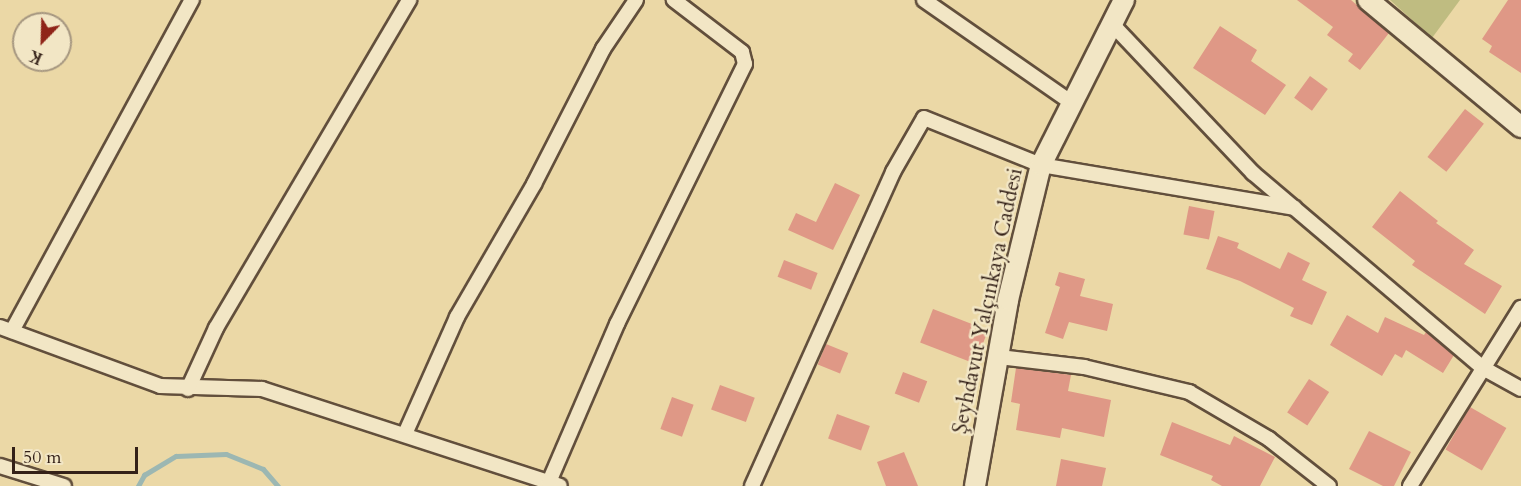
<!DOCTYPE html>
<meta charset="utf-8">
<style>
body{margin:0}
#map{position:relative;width:1521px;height:486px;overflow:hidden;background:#ebd8a6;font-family:Cardo,serif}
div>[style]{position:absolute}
.green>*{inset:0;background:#bfbc81}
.stream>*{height:5px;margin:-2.5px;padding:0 2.5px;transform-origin:2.5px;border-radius:2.5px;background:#9cb7b2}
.building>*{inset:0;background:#df9886;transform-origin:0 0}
.roads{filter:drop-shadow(2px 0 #624f3c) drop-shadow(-2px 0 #624f3c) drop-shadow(0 2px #624f3c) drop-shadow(0 -2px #624f3c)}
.street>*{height:14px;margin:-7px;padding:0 7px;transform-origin:7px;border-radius:7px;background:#f2e6c5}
.secondary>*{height:20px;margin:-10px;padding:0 10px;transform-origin:10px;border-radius:10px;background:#f2e6c5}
span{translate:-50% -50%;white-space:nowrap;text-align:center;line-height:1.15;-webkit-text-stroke:5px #f2e6c5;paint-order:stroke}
.street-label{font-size:21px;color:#342118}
.north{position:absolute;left:12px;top:12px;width:60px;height:60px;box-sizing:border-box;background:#f2e6c5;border:2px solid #a69780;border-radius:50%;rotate:203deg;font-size:16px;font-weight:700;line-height:24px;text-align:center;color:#342118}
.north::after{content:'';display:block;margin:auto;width:21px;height:27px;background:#8f2418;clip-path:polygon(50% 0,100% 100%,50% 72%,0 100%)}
.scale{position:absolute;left:12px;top:447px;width:126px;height:27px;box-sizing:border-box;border:3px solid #342118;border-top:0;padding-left:8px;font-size:18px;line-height:21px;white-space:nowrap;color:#342118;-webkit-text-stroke:4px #f2e6c5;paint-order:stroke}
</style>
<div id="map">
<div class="green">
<i style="clip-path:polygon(1390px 0,1460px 0,1432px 38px)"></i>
</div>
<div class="stream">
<i style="left:138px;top:486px;width:13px;rotate:-61deg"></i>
<i style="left:144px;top:475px;width:37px;rotate:-31deg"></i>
<i style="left:176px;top:456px;width:50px;rotate:-2.3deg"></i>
<i style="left:226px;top:454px;width:40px;rotate:22deg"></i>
<i style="left:263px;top:469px;width:23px;rotate:49deg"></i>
</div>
<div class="building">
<i style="clip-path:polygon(1297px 0,1351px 0,1389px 33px,1360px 70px,1348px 61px,1353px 54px,1327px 35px,1333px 27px)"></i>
<i style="clip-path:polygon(1508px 0,1521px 0,1521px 73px,1489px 52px,1492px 46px,1482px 39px)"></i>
<i style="clip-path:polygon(1220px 26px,1257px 50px,1251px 61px,1286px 85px,1265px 115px,1193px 68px)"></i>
<i style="left:1310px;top:76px;width:22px;height:27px;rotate:36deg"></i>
<i style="left:1465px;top:109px;width:24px;height:61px;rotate:38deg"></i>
<i style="clip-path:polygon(835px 183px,860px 195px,833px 250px,788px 230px,796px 213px,816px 222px)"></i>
<i style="clip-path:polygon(1400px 191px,1438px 221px,1436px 223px,1474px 250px,1464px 264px,1502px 286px,1485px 314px,1412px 265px,1415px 261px,1372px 227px)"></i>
<i style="left:1189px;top:206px;width:26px;height:29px;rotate:11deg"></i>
<i style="clip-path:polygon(1218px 236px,1239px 243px,1237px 248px,1280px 269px,1288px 252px,1310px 263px,1302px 280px,1327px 292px,1312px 325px,1290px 316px,1294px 308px,1240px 281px,1206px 269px)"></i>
<i style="left:784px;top:260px;width:36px;height:18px;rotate:21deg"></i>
<i style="clip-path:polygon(1059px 272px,1085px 279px,1080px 296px,1113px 304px,1107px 331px,1069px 322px,1063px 339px,1045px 333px,1060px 287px,1055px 285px)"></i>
<i style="left:933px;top:309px;width:59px;height:36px;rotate:21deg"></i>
<i style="clip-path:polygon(1347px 315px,1378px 333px,1385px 317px,1424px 335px,1426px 332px,1454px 355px,1443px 373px,1406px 350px,1402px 358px,1395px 354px,1382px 376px,1330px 345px)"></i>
<i style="left:826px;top:344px;width:24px;height:22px;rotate:22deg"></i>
<i style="clip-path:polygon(1016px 368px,1071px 375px,1068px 391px,1111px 400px,1104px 437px,1062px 428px,1060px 438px,1016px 430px,1020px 404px,1011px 402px)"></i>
<i style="left:903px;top:372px;width:26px;height:23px;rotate:21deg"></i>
<i style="left:1309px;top:379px;width:24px;height:40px;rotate:33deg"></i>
<i style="left:720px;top:385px;width:37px;height:26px;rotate:20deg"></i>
<i style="left:672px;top:397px;width:23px;height:34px;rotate:20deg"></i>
<i style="left:1470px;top:407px;width:42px;height:49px;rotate:30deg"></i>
<i style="left:837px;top:414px;width:35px;height:26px;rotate:20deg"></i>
<i style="clip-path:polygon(1172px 422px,1230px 445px,1234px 436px,1275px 457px,1260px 486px,1222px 486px,1211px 480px,1213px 476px,1160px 455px)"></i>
<i style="clip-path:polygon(1369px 431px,1411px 452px,1394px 486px,1383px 486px,1349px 469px)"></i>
<i style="clip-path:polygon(904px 452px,918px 486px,886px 486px,877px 462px)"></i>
<i style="clip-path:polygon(1061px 459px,1106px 468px,1102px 486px,1056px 486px)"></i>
</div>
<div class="roads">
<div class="street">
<i style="left:924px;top:0;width:179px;rotate:34.8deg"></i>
<i style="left:1112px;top:24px;width:205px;rotate:46.6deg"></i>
<i style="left:1253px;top:173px;width:302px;rotate:40.3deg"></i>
<i style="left:1483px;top:368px;width:43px;rotate:28.9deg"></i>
<i style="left:0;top:327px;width:171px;rotate:20.2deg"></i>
<i style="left:160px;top:386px;width:102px;rotate:1.7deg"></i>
<i style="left:262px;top:389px;width:313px;rotate:18deg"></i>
<i style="left:12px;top:331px;width:377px;rotate:-61.5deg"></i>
<i style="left:999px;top:357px;width:86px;rotate:6.7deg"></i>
<i style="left:1084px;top:367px;width:108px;rotate:13.4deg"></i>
<i style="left:1189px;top:392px;width:93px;rotate:30.4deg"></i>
<i style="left:1269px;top:439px;width:76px;rotate:38.1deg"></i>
<i style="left:188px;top:389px;width:67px;rotate:-65.3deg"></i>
<i style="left:216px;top:328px;width:381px;rotate:-59.5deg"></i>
<i style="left:405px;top:434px;width:128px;rotate:-66deg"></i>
<i style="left:457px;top:317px;width:154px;rotate:-59.9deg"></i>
<i style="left:534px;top:184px;width:152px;rotate:-62.9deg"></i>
<i style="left:603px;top:49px;width:59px;rotate:-56deg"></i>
<i style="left:0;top:466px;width:67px;rotate:17.4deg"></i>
<i style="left:549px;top:482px;width:172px;rotate:-66.7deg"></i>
<i style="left:617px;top:324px;width:290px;rotate:-63.8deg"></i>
<i style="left:745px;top:64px;width:12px;rotate:-104deg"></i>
<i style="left:742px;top:52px;width:86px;rotate:-142.6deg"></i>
<i style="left:752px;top:486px;width:344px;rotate:-65.8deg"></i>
<i style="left:893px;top:172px;width:62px;rotate:-60.1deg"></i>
<i style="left:924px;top:118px;width:126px;rotate:21.9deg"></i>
<i style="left:1041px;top:165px;width:257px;rotate:9.6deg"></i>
<i style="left:1410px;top:486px;width:210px;rotate:-58.1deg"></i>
</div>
<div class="secondary">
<i style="left:1368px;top:0;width:199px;rotate:39.7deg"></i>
<i style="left:975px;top:486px;width:189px;rotate:-79.9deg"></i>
<i style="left:1008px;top:300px;width:139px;rotate:-76.3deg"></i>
<i style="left:1041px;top:165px;width:185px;rotate:-63.3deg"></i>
</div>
</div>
<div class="street-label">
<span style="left:988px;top:301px;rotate:-78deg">Şeyhdavut Yalçınkaya Caddesi</span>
</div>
<div class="north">K</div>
<div class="scale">50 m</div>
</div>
